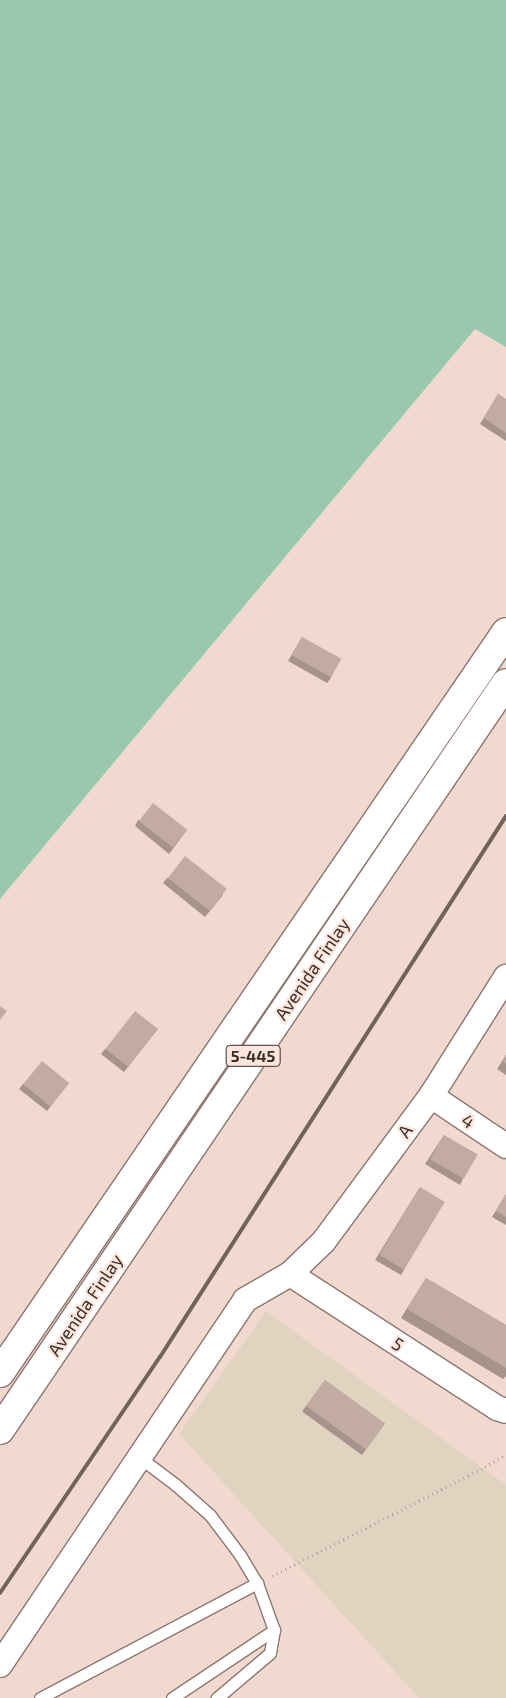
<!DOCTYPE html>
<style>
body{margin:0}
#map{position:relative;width:506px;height:1698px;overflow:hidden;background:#f1d9cf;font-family:"Exo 2",sans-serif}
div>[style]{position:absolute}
.industrial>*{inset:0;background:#e0d3c0}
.green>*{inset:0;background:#99c8ae}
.path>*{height:3px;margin-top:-1.5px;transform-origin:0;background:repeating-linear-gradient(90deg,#b3a098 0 1px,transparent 0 5px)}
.roads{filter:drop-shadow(1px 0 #8c766e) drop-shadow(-1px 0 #8c766e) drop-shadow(0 1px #8c766e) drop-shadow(0 -1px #8c766e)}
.service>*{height:11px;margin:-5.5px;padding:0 5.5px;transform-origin:5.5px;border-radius:5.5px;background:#fff}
.minor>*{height:24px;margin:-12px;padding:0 12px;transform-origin:12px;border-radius:12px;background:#fff}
.trunk>*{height:28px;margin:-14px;padding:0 14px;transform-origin:14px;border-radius:14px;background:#fff}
.rail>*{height:4px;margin:-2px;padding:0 2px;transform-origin:2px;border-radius:2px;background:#70635d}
.wall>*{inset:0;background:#a7938b;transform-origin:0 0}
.building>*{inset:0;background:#c2aba2;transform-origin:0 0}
span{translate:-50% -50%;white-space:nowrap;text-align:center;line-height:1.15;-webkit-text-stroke:4.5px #ffe6dc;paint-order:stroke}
.shield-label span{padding:1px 4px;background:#ffe6dc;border:1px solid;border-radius:4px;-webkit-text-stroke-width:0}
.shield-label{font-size:16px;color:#382f2b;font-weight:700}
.street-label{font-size:18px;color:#382f2b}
</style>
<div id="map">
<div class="industrial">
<i style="clip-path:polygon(266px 1311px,506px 1485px,506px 1698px,419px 1698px,179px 1434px)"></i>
</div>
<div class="green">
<i style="clip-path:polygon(0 0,506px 0,506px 347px,475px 329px,0 899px)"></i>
</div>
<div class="path">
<i style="left:272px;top:1576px;width:239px;rotate:-27.1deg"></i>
<i style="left:485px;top:1467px;width:25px;rotate:-32deg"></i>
</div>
<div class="roads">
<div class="service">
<i style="left:139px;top:1457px;width:46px;rotate:37.1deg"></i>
<i style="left:176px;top:1485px;width:45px;rotate:41.4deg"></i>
<i style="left:210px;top:1515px;width:50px;rotate:53.1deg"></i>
<i style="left:240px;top:1555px;width:33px;rotate:59deg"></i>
<i style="left:257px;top:1583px;width:50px;rotate:70.1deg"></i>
<i style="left:274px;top:1630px;width:23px;rotate:100deg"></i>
<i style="left:270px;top:1653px;width:70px;rotate:139.7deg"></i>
<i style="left:40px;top:1698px;width:246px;rotate:-27.9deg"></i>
<i style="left:172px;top:1698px;width:123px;rotate:-33.7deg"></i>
</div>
<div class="minor">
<i style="left:431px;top:1096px;width:90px;rotate:33.7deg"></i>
<i style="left:290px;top:1274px;width:247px;rotate:32.9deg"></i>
<i style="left:497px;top:1408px;width:9px;rotate:18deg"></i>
<i style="left:0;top:1665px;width:440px;rotate:-56.1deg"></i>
<i style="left:245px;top:1300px;width:52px;rotate:-30deg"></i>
<i style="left:290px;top:1274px;width:47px;rotate:-44.1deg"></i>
<i style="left:324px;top:1241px;width:180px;rotate:-53.6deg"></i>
<i style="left:431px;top:1096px;width:141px;rotate:-57.8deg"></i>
</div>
<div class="trunk">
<i style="left:0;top:1373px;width:897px;rotate:-55.67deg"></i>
<i style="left:0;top:1430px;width:902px;rotate:-55.89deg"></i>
</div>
</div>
<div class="rail">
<i style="left:0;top:1593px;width:285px;rotate:-55.9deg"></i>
<i style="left:160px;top:1357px;width:642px;rotate:-57.4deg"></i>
</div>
<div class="wall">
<i style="clip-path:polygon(498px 394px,506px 399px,506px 441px,480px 424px)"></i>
<i style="clip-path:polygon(302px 637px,331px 678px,327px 683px,288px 661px)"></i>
<i style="clip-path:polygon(138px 820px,187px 830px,169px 854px,135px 826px)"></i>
<i style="clip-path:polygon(167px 878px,223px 895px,205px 917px,163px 883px)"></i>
<i style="clip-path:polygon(158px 1029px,124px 1072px,101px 1054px,105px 1049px)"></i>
<i style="clip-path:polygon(506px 1055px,506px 1075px,497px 1069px)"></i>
<i style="clip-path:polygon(69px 1083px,47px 1111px,19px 1089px,23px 1084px)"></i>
<i style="clip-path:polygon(444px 1135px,463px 1179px,460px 1185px,425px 1164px)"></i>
<i style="clip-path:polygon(420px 1187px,404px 1270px,401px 1275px,375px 1260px)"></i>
<i style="clip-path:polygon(506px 1194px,506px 1225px,492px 1217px)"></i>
<i style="clip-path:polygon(426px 1278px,506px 1325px,506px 1376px,503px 1379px,401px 1318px)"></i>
<i style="left:325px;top:1380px;width:74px;height:39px;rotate:36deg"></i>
</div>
<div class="building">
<i style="clip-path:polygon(498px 394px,506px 399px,506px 433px,484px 418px)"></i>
<i style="left:302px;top:637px;width:45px;height:21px;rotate:29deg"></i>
<i style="left:153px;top:803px;width:43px;height:23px;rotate:38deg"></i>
<i style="left:185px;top:856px;width:53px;height:28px;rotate:38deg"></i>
<i style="clip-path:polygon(0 1006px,7px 1011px,0 1020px)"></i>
<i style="left:135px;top:1011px;width:29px;height:48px;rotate:38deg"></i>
<i style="clip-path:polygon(506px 1056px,506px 1064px,503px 1062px)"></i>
<i style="left:42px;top:1061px;width:35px;height:30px;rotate:39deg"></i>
<i style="left:444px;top:1135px;width:39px;height:28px;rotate:30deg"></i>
<i style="left:420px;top:1187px;width:29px;height:79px;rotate:31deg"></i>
<i style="clip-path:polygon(506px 1194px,506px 1217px,496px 1211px)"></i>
<i style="clip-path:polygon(426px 1278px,506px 1325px,506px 1368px,407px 1309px)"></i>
<i style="left:325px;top:1380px;width:74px;height:32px;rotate:36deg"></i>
</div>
<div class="shield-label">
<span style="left:253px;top:1056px">5-445</span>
</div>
<div class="street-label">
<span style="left:312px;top:969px;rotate:-56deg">Avenida Finlay</span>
<span style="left:468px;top:1121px;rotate:33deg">4</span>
<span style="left:405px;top:1131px;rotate:-54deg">A</span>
<span style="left:85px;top:1305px;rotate:-56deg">Avenida Finlay</span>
<span style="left:398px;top:1344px;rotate:33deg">5</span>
</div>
</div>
